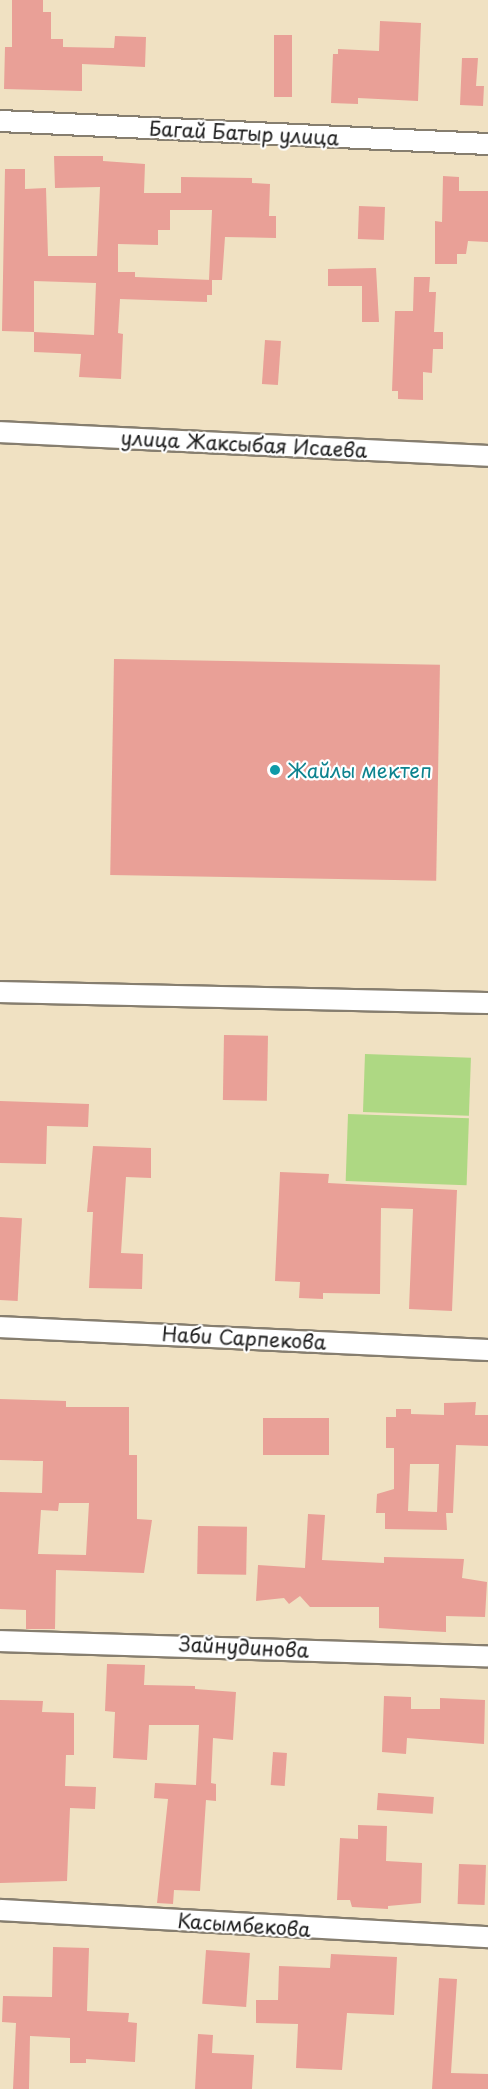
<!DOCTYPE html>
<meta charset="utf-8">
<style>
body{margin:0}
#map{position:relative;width:488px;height:2089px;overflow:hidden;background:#f0e1c2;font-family:"Playpen Sans",sans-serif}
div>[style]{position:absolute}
.green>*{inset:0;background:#aed883;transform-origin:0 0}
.building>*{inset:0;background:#e9a097;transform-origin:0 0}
.roads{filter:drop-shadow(2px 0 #867e6f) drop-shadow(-2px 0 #867e6f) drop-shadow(0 2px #867e6f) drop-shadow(0 -2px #867e6f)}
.minor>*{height:20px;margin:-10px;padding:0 10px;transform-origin:10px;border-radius:10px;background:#fff}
.dots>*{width:16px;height:16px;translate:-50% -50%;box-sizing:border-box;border:3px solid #fff;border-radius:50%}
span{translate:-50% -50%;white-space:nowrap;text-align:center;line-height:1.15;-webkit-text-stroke:4.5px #fff;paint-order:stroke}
.street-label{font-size:20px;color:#1c1c1c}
.culture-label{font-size:20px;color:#0d838f}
.left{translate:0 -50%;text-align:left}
</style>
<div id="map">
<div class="green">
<i style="left:365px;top:1054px;width:106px;height:58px;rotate:2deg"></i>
<i style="left:348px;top:1114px;width:121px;height:67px;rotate:2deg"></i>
</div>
<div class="building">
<i style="clip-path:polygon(12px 0,43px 0,43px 12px,51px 12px,51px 39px,63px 39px,63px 47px,114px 48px,115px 36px,146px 37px,145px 67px,82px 64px,82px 91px,4px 89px,5px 47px,12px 47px)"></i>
<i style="clip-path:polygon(380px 21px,421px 23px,418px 101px,358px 98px,358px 104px,331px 103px,333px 54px,338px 54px,338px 49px,379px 51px)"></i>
<i style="left:274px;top:35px;width:18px;height:62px"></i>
<i style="clip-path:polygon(462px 58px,478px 58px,476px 86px,484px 86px,483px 106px,460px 105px)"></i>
<i style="clip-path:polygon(evenodd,54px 156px,103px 156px,103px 161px,145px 164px,144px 193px,181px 193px,181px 177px,252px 178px,252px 183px,270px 184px,269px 216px,276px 216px,276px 238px,225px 237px,222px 280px,209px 280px,212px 210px,170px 210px,170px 230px,158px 230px,158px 245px,118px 244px,118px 272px,135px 272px,135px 277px,212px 280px,212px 295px,207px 295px,207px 302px,120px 299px,118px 333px,123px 334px,121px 379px,79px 377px,81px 354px,34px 352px,34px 332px,2px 331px,5px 169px,25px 169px,25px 189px,46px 188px,48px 256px,97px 256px,100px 187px,55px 188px,54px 156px,34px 281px,96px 283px,94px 335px,34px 332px,34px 281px)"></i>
<i style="clip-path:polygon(443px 176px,459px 177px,459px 191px,488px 191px,488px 242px,468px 241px,466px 254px,457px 254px,457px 264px,435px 264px,435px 221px,442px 222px)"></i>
<i style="left:359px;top:206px;width:26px;height:33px;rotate:2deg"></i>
<i style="clip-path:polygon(376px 268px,379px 322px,362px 322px,362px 286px,328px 286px,328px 269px)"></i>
<i style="clip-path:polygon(414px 277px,430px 277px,429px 292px,436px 292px,434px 332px,443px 332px,443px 349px,433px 349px,432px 373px,423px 372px,423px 400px,398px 399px,398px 391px,392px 391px,395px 311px,413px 311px)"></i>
<i style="left:265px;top:340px;width:16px;height:44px;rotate:4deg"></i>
<i style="left:114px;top:659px;width:326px;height:216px;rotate:1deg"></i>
<i style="left:224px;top:1035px;width:44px;height:65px;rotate:1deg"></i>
<i style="clip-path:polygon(0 1101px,89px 1104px,88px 1127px,47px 1126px,46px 1164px,0 1163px)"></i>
<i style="clip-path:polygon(93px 1146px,151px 1148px,151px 1178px,126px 1177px,121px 1253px,143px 1254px,142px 1289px,89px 1288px,93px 1212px,87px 1212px)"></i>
<i style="clip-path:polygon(280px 1172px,329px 1174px,328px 1183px,457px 1190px,452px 1311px,409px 1309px,413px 1209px,381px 1208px,380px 1294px,323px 1293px,323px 1299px,299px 1298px,300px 1282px,275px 1281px)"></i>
<i style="left:0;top:1217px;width:22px;height:83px;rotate:3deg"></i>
<i style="clip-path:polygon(evenodd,0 1399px,66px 1401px,66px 1407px,129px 1407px,129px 1455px,137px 1455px,137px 1519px,152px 1520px,144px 1573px,56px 1570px,55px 1629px,26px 1629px,26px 1610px,0 1609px,0 1492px,42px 1493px,43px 1461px,0 1460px,0 1399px,59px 1503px,89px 1503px,86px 1555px,38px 1554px,41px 1510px,58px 1511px,59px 1503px)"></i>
<i style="clip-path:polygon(evenodd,476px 1402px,475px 1415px,488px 1415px,488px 1446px,456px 1445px,453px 1513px,446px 1513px,447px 1530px,385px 1529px,385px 1513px,376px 1513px,377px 1494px,394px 1489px,394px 1448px,386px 1448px,386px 1417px,396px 1417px,396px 1409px,411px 1409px,411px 1414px,444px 1415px,444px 1403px,476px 1402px,410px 1464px,439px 1464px,437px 1512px,408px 1511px,410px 1464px)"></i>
<i style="left:263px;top:1418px;width:66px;height:37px"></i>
<i style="clip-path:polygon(308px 1514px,325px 1515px,322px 1560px,384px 1563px,384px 1557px,464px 1559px,462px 1578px,487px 1582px,485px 1617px,446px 1616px,446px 1632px,425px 1631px,379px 1628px,379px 1607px,310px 1607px,300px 1596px,289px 1604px,284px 1598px,256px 1601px,258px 1565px,305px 1568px)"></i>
<i style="left:198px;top:1526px;width:49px;height:48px;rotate:1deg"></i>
<i style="clip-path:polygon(107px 1664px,145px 1665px,144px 1685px,195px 1686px,195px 1689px,236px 1692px,233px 1740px,213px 1738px,211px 1783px,216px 1784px,216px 1801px,206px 1800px,200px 1891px,174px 1890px,173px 1904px,157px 1903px,168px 1799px,154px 1798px,155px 1783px,196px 1785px,199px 1725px,149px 1725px,147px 1760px,113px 1758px,115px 1712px,105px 1711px)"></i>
<i style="clip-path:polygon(384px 1696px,411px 1697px,411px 1709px,440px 1709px,440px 1698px,485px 1700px,484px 1744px,407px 1738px,406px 1754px,382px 1752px)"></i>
<i style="clip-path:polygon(0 1700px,43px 1701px,42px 1712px,74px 1713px,74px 1755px,66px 1755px,65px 1786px,96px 1787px,95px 1809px,70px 1808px,67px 1881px,0 1883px)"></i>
<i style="left:273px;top:1752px;width:14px;height:33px;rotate:4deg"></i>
<i style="left:378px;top:1793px;width:56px;height:17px;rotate:4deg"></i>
<i style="clip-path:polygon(358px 1825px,387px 1826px,386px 1861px,422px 1863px,421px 1903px,388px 1906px,388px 1909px,352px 1907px,350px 1900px,337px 1900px,340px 1838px,358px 1839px)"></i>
<i style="left:459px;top:1864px;width:27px;height:40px;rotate:2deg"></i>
<i style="clip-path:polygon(53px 1947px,89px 1948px,87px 2011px,129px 2013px,128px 2022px,137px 2023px,135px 2062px,86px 2059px,86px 2063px,70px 2063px,70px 2038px,30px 2036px,29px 2089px,13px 2089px,16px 2023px,2px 2022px,3px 1996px,52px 1997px)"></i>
<i style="left:206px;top:1950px;width:44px;height:54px;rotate:4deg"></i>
<i style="clip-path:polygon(331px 1954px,397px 1957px,394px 2015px,347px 2013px,342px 2070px,296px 2068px,298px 2024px,256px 2023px,256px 2000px,278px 2000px,279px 1966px,330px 1968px)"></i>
<i style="clip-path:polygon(439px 1978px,457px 1979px,451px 2073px,488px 2074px,488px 2089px,432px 2089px)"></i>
<i style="clip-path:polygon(198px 2034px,213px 2035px,212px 2053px,254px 2055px,252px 2089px,195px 2089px)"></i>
</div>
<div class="roads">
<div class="minor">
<i style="left:0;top:121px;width:489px;rotate:2.7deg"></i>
<i style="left:0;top:432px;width:489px;rotate:2.8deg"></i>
<i style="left:0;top:992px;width:488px;rotate:1.3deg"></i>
<i style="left:0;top:1327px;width:489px;rotate:2.7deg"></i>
<i style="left:0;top:1641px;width:488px;rotate:1.8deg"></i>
<i style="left:0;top:1910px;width:489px;rotate:3.2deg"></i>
</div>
</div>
<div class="dots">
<i style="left:275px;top:770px;background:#0f9aa8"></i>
</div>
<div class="street-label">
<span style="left:244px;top:133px;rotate:3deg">Багай Батыр улица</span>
<span style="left:244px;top:444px;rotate:3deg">улица Жаксыбая Исаева</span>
<span style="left:244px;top:1338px;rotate:3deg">Наби Сарпекова</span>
<span style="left:244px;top:1647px;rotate:3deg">Зайнудинова</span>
<span style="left:244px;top:1925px;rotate:4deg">Касымбекова</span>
</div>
<div class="culture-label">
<span class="left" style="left:287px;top:770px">Жайлы мектеп</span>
</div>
</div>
